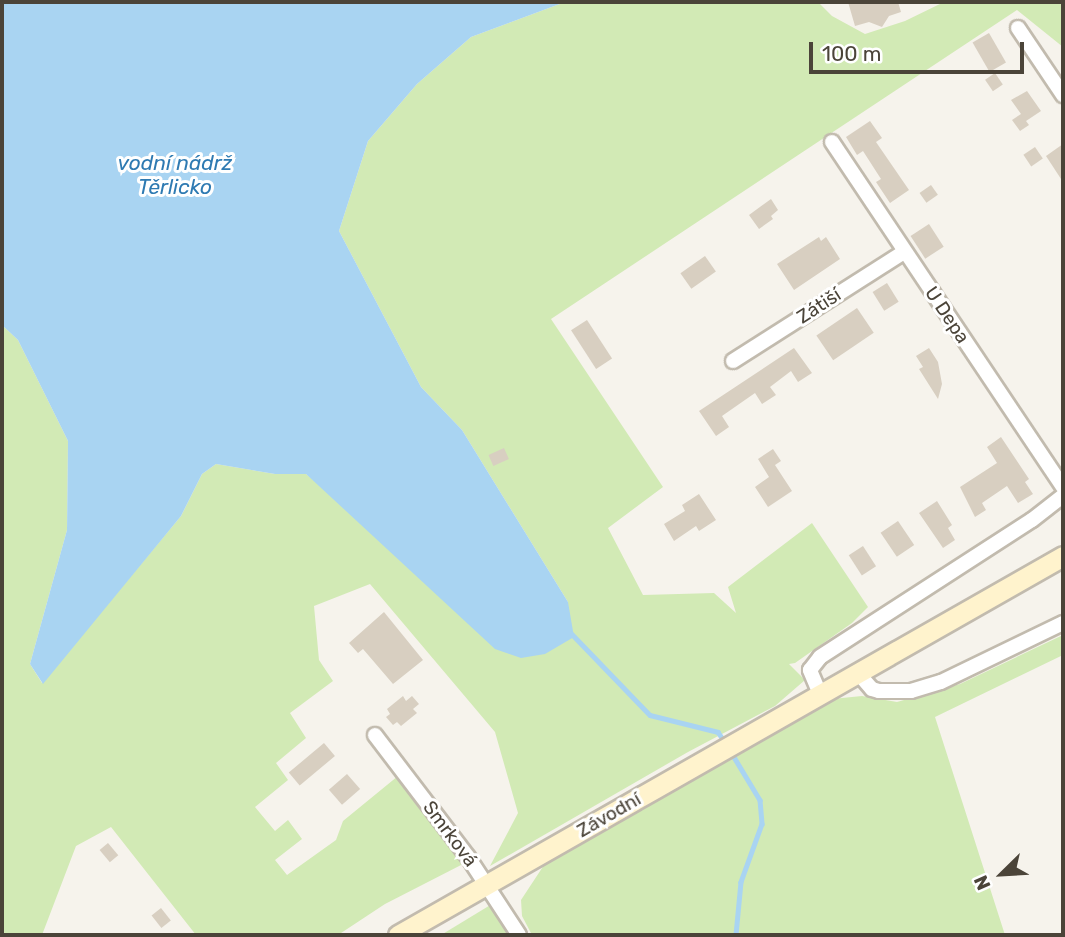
<!DOCTYPE html>
<meta charset="utf-8">
<style>
body{margin:0}
#map{position:relative;width:1065px;height:937px;overflow:hidden;background:#f6f3ec;font-family:Rubik,sans-serif}
div>[style]{position:absolute}
.green>*{inset:0;background:#d2eab5}
.water>*{inset:0;background:#a9d4f2}
.stream>*{height:4.5px;margin:-2.25px;padding:0 2.25px;transform-origin:2.25px;border-radius:2.25px;background:#a9d4f2}
.building>*{inset:0;background:#d8cfc1;transform-origin:0 0}
.roads{filter:drop-shadow(2px 0 #c2bbae) drop-shadow(-2px 0 #c2bbae) drop-shadow(0 2px #c2bbae) drop-shadow(0 -2px #c2bbae)}
.street>*{height:14px;margin:-7px;padding:0 7px;transform-origin:7px;border-radius:7px;background:#fff}
.secondary>*{height:19px;margin:-9.5px;padding:0 9.5px;transform-origin:9.5px;border-radius:9.5px;background:#fff3cd}
span{translate:-50% -50%;white-space:nowrap;text-align:center;line-height:1.15;-webkit-text-stroke:6px #fff;paint-order:stroke}
.street-label{font-size:19px;color:#4b4439}
.water-label{font-size:21px;color:#2e7ab2;font-style:italic}
.frame{position:absolute;inset:0;border:4px solid #4b4439;pointer-events:none}
.north{position:absolute;left:967px;top:839px;width:70px;height:70px;-webkit-text-stroke:5px #fff;paint-order:stroke;rotate:246deg;font-size:19px;font-weight:700;line-height:28px;text-align:center;color:#4b4439}
.north::after{content:'';display:block;margin:auto;width:24px;height:32px;background:#4b4439;clip-path:polygon(50% 0,100% 100%,50% 72%,0 100%)}
.scale{position:absolute;left:809px;top:42px;width:215px;height:32px;box-sizing:border-box;border:4px solid #4b4439;border-top:0;padding-left:9px;font-size:21px;line-height:24px;white-space:nowrap;color:#4b4439;-webkit-text-stroke:5px #fff;paint-order:stroke}
</style>
<div id="map">
<div class="green">
<i style="clip-path:polygon(565px 2px,818px 2px,832px 16px,865px 34px,905px 21px,944px 2px,1063px 2px,1063px 47px,1017px 10px,551px 319px,663px 487px,608px 528px,643px 595px,714px 593px,736px 613px,728px 587px,812px 523px,868px 607px,852px 623px,795px 663px,789px 664px,805px 680px,775px 706px,688px 752px,490px 866px,518px 813px,495px 732px,370px 584px,314px 606px,319px 660px,333px 681px,290px 713px,306px 738px,276px 763px,288px 780px,255px 807px,275px 831px,288px 820px,302px 839px,275px 860px,287px 875px,336px 840px,343px 821px,398px 776px,465px 863px,385px 904px,338px 935px,196px 935px,111px 827px,76px 846px,42px 935px,2px 935px,2px 325px,18px 340px,68px 441px,67px 530px,30px 664px,42px 683px,181px 516px,202px 474px,216px 464px,275px 474px,306px 474px,334px 497px,568px 602px,462px 430px,421px 387px,339px 231px,368px 141px,417px 84px,471px 37px)"></i>
<i style="clip-path:polygon(1063px 635px,1063px 655px,935px 717px,1005px 935px,532px 935px,522px 916px,521px 900px,546px 862px,832px 699px,862px 696px,897px 702px,960px 684px)"></i>
<i style="clip-path:polygon(492px 904px,513px 935px,441px 935px)"></i>
</div>
<div class="water">
<i style="clip-path:polygon(2px 2px,565px 2px,471px 37px,417px 84px,368px 141px,339px 231px,421px 387px,462px 430px,568px 602px,574px 637px,545px 654px,521px 658px,495px 649px,306px 474px,275px 474px,216px 464px,202px 474px,181px 516px,43px 684px,30px 664px,67px 530px,68px 441px,18px 340px,2px 325px)"></i>
</div>
<div class="stream">
<i style="left:572px;top:634px;width:112px;rotate:46.1deg"></i>
<i style="left:650px;top:715px;width:70px;rotate:14deg"></i>
<i style="left:718px;top:732px;width:12px;rotate:55deg"></i>
<i style="left:731px;top:752px;width:56px;rotate:58.9deg"></i>
<i style="left:760px;top:800px;width:24px;rotate:85deg"></i>
<i style="left:762px;top:824px;width:62px;rotate:109.9deg"></i>
<i style="left:741px;top:882px;width:53px;rotate:95.4deg"></i>
</div>
<div class="building">
<i style="clip-path:polygon(848px 2px,898px 2px,901px 12px,889px 16px,882px 27px,869px 22px,855px 26px)"></i>
<i style="left:989px;top:33px;width:34px;height:19px;rotate:60deg"></i>
<i style="left:995px;top:73px;width:14px;height:12px;rotate:56deg"></i>
<i style="clip-path:polygon(1027px 91px,1041px 111px,1026px 121px,1029px 125px,1020px 131px,1012px 120px,1021px 114px,1011px 100px)"></i>
<i style="clip-path:polygon(870px 121px,882px 138px,876px 142px,909px 190px,890px 203px,876px 182px,881px 179px,863px 151px,857px 155px,846px 137px)"></i>
<i style="clip-path:polygon(1063px 144px,1063px 182px,1046px 156px)"></i>
<i style="left:1035px;top:147px;width:14px;height:14px;rotate:56deg"></i>
<i style="left:931px;top:185px;width:12px;height:14px;rotate:55deg"></i>
<i style="clip-path:polygon(771px 199px,778px 210px,771px 216px,773px 219px,759px 229px,749px 215px)"></i>
<i style="left:929px;top:224px;width:27px;height:22px;rotate:57deg"></i>
<i style="clip-path:polygon(819px 237px,821px 241px,826px 237px,840px 259px,794px 290px,777px 264px)"></i>
<i style="left:705px;top:256px;width:19px;height:30px;rotate:55deg"></i>
<i style="left:887px;top:283px;width:22px;height:17px;rotate:58deg"></i>
<i style="left:857px;top:308px;width:30px;height:49px;rotate:56deg"></i>
<i style="left:587px;top:320px;width:46px;height:19px;rotate:57deg"></i>
<i style="clip-path:polygon(794px 348px,812px 373px,798px 382px,791px 371px,770px 387px,776px 395px,762px 404px,755px 393px,722px 416px,729px 427px,716px 436px,699px 411px)"></i>
<i style="clip-path:polygon(929px 348px,938px 362px,942px 384px,938px 399px,919px 369px,923px 367px,916px 356px)"></i>
<i style="clip-path:polygon(1001px 437px,1029px 479px,1025px 482px,1033px 494px,1018px 503px,1007px 486px,982px 503px,986px 510px,975px 517px,960px 487px,997px 463px,987px 447px)"></i>
<i style="left:504px;top:448px;width:12px;height:17px;rotate:66deg"></i>
<i style="clip-path:polygon(773px 449px,781px 461px,775px 465px,792px 491px,768px 507px,755px 487px,769px 477px,758px 459px)"></i>
<i style="clip-path:polygon(699px 494px,716px 520px,699px 531px,696px 526px,674px 541px,664px 524px,685px 511px,682px 505px)"></i>
<i style="clip-path:polygon(937px 501px,952px 525px,948px 528px,955px 540px,943px 548px,919px 513px)"></i>
<i style="left:898px;top:521px;width:29px;height:21px;rotate:56deg"></i>
<i style="left:863px;top:546px;width:24px;height:17px;rotate:57deg"></i>
<i style="clip-path:polygon(384px 612px,423px 660px,393px 684px,363px 649px,358px 653px,349px 643px)"></i>
<i style="clip-path:polygon(403px 696px,406px 701px,412px 696px,419px 704px,413px 709px,417px 713px,401px 726px,397px 722px,393px 725px,386px 717px,390px 714px,387px 709px)"></i>
<i style="left:324px;top:743px;width:17px;height:46px;rotate:50deg"></i>
<i style="left:347px;top:774px;width:20px;height:24px;rotate:49deg"></i>
<i style="left:108px;top:843px;width:16px;height:11px;rotate:50deg"></i>
<i style="left:161px;top:908px;width:16px;height:12px;rotate:52deg"></i>
</div>
<div class="roads">
<div class="street">
<i style="left:1018px;top:28px;width:81px;rotate:56.1deg"></i>
<i style="left:832px;top:142px;width:415px;rotate:56.2deg"></i>
<i style="left:733px;top:361px;width:203px;rotate:-32.5deg"></i>
<i style="left:858px;top:673px;width:21px;rotate:49deg"></i>
<i style="left:872px;top:689px;width:7px;rotate:16deg"></i>
<i style="left:879px;top:691px;width:32px"></i>
<i style="left:911px;top:691px;width:31px;rotate:-17deg"></i>
<i style="left:941px;top:682px;width:136px;rotate:-25.8deg"></i>
<i style="left:820px;top:694px;width:26px;rotate:-113deg"></i>
<i style="left:810px;top:670px;width:16px;rotate:-52deg"></i>
<i style="left:820px;top:657px;width:252px;rotate:-32.9deg"></i>
<i style="left:1032px;top:520px;width:39px;rotate:-38deg"></i>
<i style="left:375px;top:735px;width:153px;rotate:52.7deg"></i>
<i style="left:468px;top:857px;width:93px;rotate:56.8deg"></i>
</div>
<div class="secondary">
<i style="left:398px;top:935px;width:765px;rotate:-29.68deg"></i>
</div>
</div>
<div class="street-label">
<span style="left:819px;top:306px;rotate:-33deg">Zátiší</span>
<span style="left:947px;top:315px;rotate:56deg">U Depa</span>
<span style="left:609px;top:815px;rotate:-30deg">Závodní</span>
<span style="left:450px;top:834px;rotate:53deg">Smrková</span>
</div>
<div class="water-label">
<span style="left:175px;top:175px">vodní nádrž<br>Těrlicko</span>
</div>
<div class="frame"></div>
<div class="north">N</div>
<div class="scale">100 m</div>
</div>
